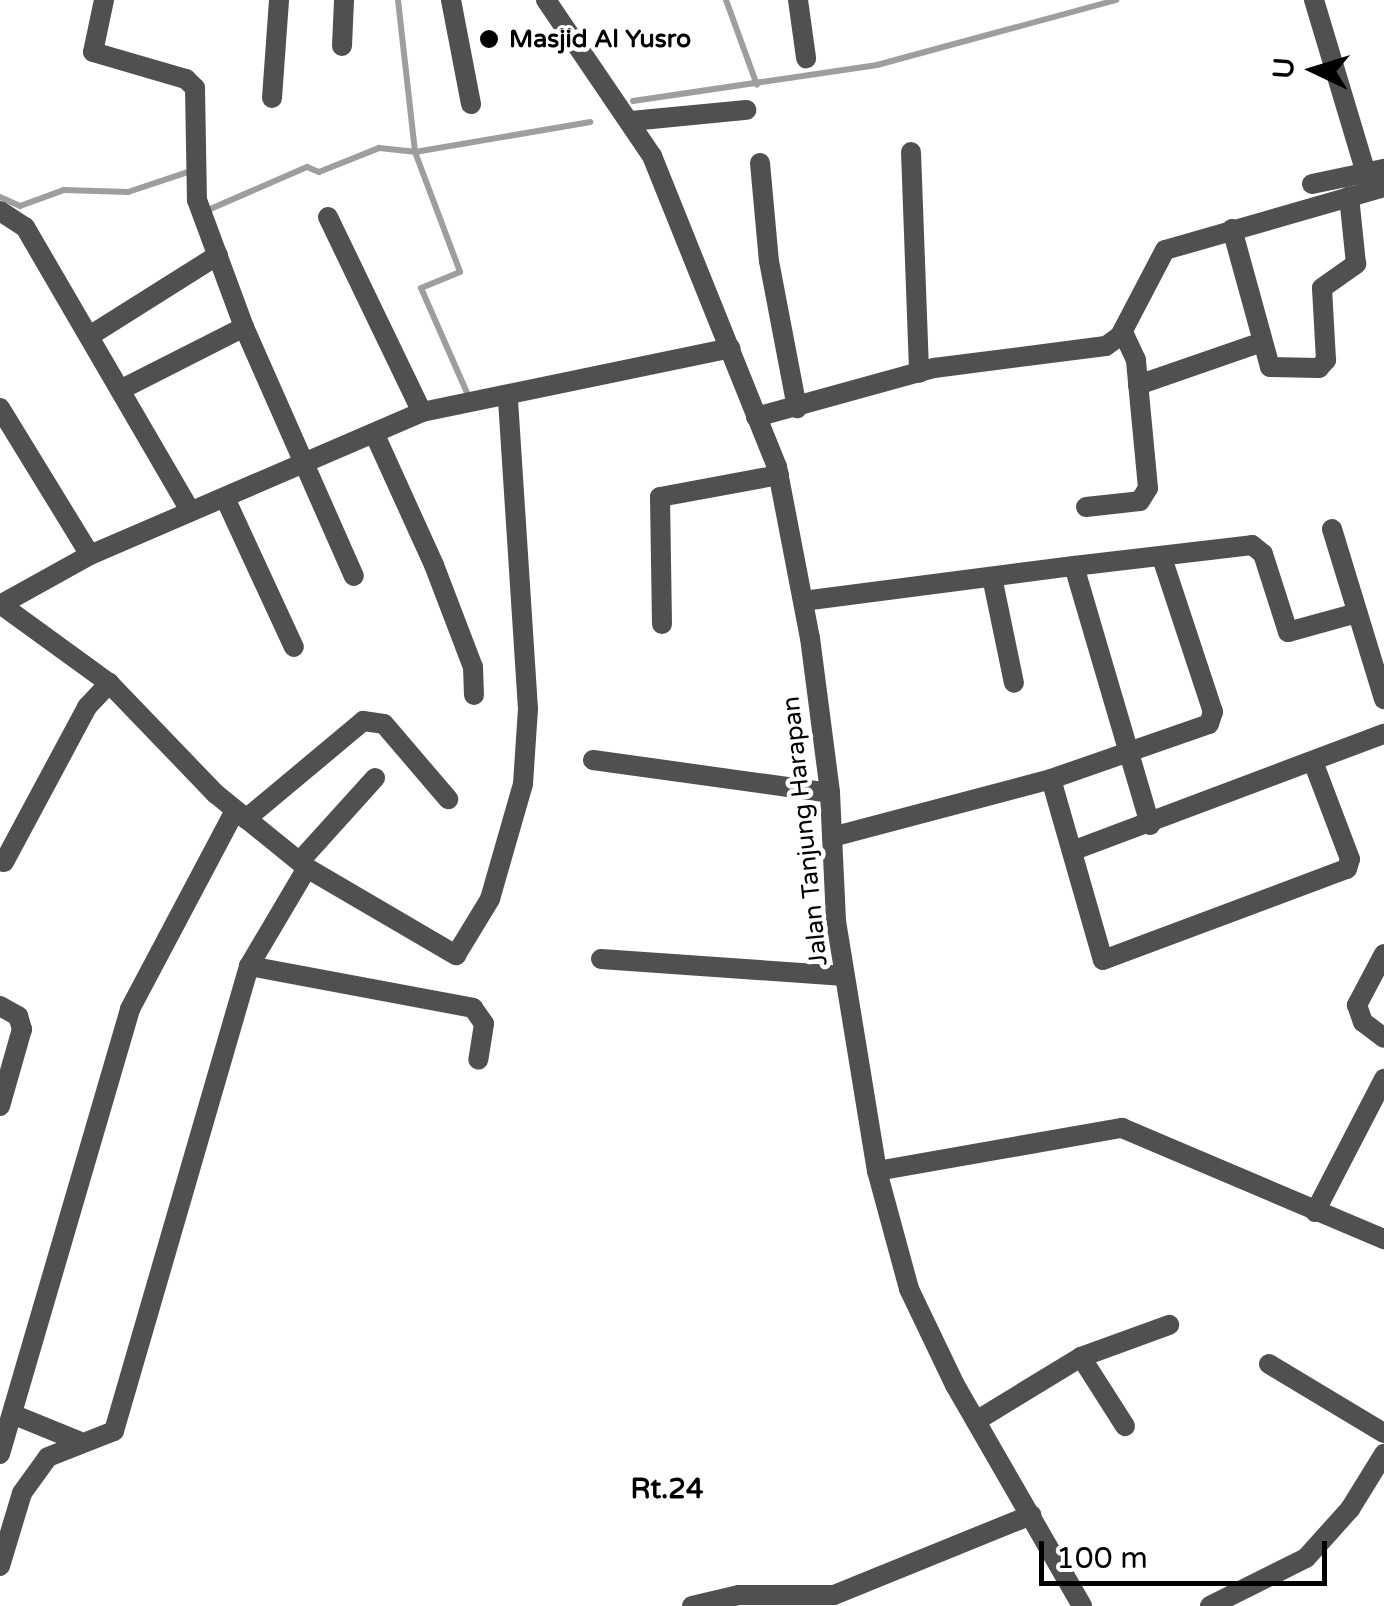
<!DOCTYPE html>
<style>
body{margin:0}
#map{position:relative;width:1384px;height:1606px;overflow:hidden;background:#fff;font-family:"Varela Round",sans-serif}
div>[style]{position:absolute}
.stream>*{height:6px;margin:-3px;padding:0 3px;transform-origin:3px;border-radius:3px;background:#9e9e9e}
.minor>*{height:20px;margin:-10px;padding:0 10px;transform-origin:10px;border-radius:10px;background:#505050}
.dots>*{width:28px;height:28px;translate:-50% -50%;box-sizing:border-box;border:5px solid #fff;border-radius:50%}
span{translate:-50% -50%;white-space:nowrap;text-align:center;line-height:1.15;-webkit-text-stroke:9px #fff;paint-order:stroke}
.poi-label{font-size:25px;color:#000;font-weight:700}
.left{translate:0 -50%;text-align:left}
.street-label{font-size:25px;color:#000}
.neighbourhood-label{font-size:28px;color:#000;font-weight:700}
.north{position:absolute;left:1264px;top:20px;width:100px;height:100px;-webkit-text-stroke:8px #fff;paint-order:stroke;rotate:274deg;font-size:28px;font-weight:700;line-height:40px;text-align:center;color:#000}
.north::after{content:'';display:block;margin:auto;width:35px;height:45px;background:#000;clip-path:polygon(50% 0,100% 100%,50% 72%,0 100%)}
.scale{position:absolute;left:1039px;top:1541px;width:288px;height:45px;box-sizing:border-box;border:5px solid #000;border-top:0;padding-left:12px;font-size:30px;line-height:35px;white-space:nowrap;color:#000;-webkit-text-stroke:8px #fff;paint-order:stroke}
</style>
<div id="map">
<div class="stream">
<i style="left:398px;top:0;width:153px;rotate:83.6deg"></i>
<i style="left:415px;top:152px;width:128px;rotate:69.4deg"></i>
<i style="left:460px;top:272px;width:42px;rotate:157.7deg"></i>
<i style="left:421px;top:288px;width:115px;rotate:66.3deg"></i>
<i style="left:726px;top:0;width:90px;rotate:70deg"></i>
<i style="left:633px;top:101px;width:247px;rotate:-8.4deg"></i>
<i style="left:877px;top:65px;width:248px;rotate:-15.2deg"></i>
<i style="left:0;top:197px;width:22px;rotate:24deg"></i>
<i style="left:20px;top:206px;width:47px;rotate:-20deg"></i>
<i style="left:64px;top:190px;width:64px;rotate:1.8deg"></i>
<i style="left:128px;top:192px;width:66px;rotate:-18.4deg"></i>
<i style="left:206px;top:205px;width:5px;rotate:68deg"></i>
<i style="left:208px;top:210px;width:108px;rotate:-23.5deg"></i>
<i style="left:307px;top:167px;width:13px;rotate:23deg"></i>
<i style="left:319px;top:172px;width:65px;rotate:-21.8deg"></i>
<i style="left:379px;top:148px;width:36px;rotate:6deg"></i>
<i style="left:415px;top:152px;width:178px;rotate:-9.7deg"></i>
</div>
<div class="minor">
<i style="left:104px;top:0;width:53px;rotate:101.9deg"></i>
<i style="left:93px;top:52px;width:97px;rotate:16.2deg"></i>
<i style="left:186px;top:79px;width:13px;rotate:45deg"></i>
<i style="left:195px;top:88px;width:112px;rotate:89deg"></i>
<i style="left:197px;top:200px;width:135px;rotate:69.7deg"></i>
<i style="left:244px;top:327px;width:272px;rotate:66.2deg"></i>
<i style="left:451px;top:0;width:106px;rotate:79.1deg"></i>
<i style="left:546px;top:0;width:189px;rotate:55.8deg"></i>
<i style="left:652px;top:156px;width:335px;rotate:68.1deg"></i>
<i style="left:777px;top:467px;width:174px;rotate:79.1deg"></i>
<i style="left:810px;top:638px;width:156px;rotate:82.6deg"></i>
<i style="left:830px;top:793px;width:128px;rotate:87.3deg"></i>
<i style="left:836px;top:921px;width:253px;rotate:80.7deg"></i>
<i style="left:877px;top:1171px;width:122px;rotate:74.8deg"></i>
<i style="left:909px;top:1289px;width:106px;rotate:64.4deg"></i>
<i style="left:955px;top:1385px;width:255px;rotate:60.1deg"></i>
<i style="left:798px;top:0;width:59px;rotate:82.1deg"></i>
<i style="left:1314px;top:0;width:181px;rotate:73.3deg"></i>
<i style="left:342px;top:46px;width:46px;rotate:-87.5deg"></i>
<i style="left:272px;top:98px;width:98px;rotate:-85.9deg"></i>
<i style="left:631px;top:121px;width:116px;rotate:-5.5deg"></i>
<i style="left:911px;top:152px;width:221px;rotate:87.9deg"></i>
<i style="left:760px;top:163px;width:98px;rotate:84.8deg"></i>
<i style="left:769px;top:261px;width:150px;rotate:79.2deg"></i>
<i style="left:1312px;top:184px;width:74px;rotate:-11.8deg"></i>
<i style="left:0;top:211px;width:30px;rotate:33deg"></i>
<i style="left:25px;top:227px;width:328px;rotate:59.8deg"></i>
<i style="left:328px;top:217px;width:216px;rotate:64.3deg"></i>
<i style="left:1232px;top:229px;width:143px;rotate:74.6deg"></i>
<i style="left:1270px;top:367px;width:49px;rotate:1.2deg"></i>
<i style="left:1319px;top:368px;width:11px;rotate:-49deg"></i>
<i style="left:1326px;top:360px;width:72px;rotate:-93.2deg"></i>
<i style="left:1322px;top:288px;width:42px;rotate:-35.2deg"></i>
<i style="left:1356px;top:264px;width:68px;rotate:-95.9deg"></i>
<i style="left:91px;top:335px;width:150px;rotate:-32.2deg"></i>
<i style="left:1138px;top:385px;width:131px;rotate:-19.1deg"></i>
<i style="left:120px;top:390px;width:139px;rotate:-26.9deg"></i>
<i style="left:0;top:408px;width:172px;rotate:58.5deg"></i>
<i style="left:756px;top:417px;width:185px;rotate:-15.4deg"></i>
<i style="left:934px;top:368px;width:173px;rotate:-7.3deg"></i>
<i style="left:1106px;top:346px;width:17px;rotate:-36deg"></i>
<i style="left:1120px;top:336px;width:97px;rotate:-62.4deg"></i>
<i style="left:1165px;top:250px;width:228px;rotate:-16deg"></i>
<i style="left:375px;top:435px;width:143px;rotate:65.6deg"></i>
<i style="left:434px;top:565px;width:109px;rotate:69.1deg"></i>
<i style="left:473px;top:667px;width:28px;rotate:88deg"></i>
<i style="left:225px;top:498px;width:164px;rotate:65.2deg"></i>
<i style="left:1086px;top:507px;width:54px;rotate:-6.3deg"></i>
<i style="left:1140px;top:501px;width:15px;rotate:-58deg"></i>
<i style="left:1148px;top:488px;width:129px;rotate:-95.4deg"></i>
<i style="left:1136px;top:360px;width:31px;rotate:-115deg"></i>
<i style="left:1332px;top:529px;width:178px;rotate:73deg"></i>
<i style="left:1074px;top:566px;width:179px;rotate:-6.7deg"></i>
<i style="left:1252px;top:545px;width:14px;rotate:39deg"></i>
<i style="left:1263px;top:554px;width:82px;rotate:72.2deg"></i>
<i style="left:1288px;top:632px;width:72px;rotate:-15.4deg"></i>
<i style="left:992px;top:577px;width:108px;rotate:78.3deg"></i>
<i style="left:803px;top:601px;width:273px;rotate:-7.4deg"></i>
<i style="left:1074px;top:566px;width:270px;rotate:73.6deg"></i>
<i style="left:0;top:605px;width:103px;rotate:-29.1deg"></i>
<i style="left:90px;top:555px;width:361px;rotate:-23.3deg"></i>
<i style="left:422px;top:412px;width:315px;rotate:-11.7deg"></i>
<i style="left:3px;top:606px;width:131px;rotate:36deg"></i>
<i style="left:109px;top:683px;width:154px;rotate:46.1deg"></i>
<i style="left:216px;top:794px;width:117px;rotate:39.1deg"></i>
<i style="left:307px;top:868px;width:173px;rotate:30.3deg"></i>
<i style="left:456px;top:955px;width:66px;rotate:-58.7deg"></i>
<i style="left:490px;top:899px;width:120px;rotate:-74deg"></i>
<i style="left:523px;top:784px;width:75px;rotate:-86.2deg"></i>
<i style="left:528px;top:709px;width:314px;rotate:-93.7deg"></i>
<i style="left:662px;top:624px;width:127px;rotate:-90.9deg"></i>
<i style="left:660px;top:497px;width:121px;rotate:-10.5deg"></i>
<i style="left:593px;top:760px;width:239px;rotate:7.9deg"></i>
<i style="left:1051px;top:779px;width:188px;rotate:74deg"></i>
<i style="left:1103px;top:960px;width:260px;rotate:-20.5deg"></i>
<i style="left:1347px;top:869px;width:10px;rotate:-73deg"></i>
<i style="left:1350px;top:859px;width:102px;rotate:-110.8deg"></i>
<i style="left:246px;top:819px;width:153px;rotate:-39.9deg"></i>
<i style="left:363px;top:721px;width:21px;rotate:8deg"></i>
<i style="left:384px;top:724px;width:99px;rotate:49.5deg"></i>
<i style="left:832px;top:837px;width:227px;rotate:-14.8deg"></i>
<i style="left:1051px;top:779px;width:167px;rotate:-19.2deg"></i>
<i style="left:1209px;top:724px;width:13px;rotate:-72deg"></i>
<i style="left:1213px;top:712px;width:162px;rotate:-108.3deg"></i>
<i style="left:1072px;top:851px;width:333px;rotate:-20.6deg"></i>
<i style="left:300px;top:861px;width:112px;rotate:-47.9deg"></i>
<i style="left:4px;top:862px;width:176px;rotate:-61.8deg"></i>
<i style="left:87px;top:707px;width:33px;rotate:-47deg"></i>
<i style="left:1384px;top:954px;width:58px;rotate:117.9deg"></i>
<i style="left:1357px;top:1005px;width:18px;rotate:71deg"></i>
<i style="left:1363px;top:1022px;width:26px;rotate:37deg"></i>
<i style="left:601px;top:959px;width:244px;rotate:4deg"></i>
<i style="left:249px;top:966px;width:228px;rotate:10.6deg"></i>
<i style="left:473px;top:1008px;width:19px;rotate:55deg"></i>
<i style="left:484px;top:1024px;width:36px;rotate:99deg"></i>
<i style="left:0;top:1006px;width:21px;rotate:29deg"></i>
<i style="left:18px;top:1016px;width:14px;rotate:73deg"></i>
<i style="left:22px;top:1029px;width:80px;rotate:105.9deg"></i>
<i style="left:877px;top:1171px;width:249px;rotate:-10deg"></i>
<i style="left:1122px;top:1128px;width:285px;rotate:23deg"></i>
<i style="left:1315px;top:1212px;width:150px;rotate:-62.6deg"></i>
<i style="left:1081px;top:1357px;width:82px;rotate:57.5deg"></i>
<i style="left:1269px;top:1364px;width:134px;rotate:31deg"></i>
<i style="left:12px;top:1414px;width:71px;rotate:22.2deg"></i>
<i style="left:976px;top:1421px;width:123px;rotate:-31.4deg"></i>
<i style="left:1081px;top:1357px;width:94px;rotate:-20deg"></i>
<i style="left:0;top:1454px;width:464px;rotate:-73.7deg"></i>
<i style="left:130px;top:1009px;width:224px;rotate:-62.1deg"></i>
<i style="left:0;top:1566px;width:76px;rotate:-73.2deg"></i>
<i style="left:22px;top:1493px;width:44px;rotate:-54.2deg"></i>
<i style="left:48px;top:1457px;width:71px;rotate:-21.5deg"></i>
<i style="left:114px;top:1431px;width:484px;rotate:-73.8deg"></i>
<i style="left:249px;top:966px;width:114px;rotate:-59.4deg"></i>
<i style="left:692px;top:1606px;width:48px;rotate:-13.2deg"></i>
<i style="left:739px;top:1595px;width:95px"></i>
<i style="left:834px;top:1595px;width:213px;rotate:-22.1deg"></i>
<i style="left:1210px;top:1606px;width:107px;rotate:-26.6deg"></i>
<i style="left:1306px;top:1558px;width:66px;rotate:-48.1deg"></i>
<i style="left:1350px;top:1509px;width:65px;rotate:-58.3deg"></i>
</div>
<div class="dots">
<i style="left:489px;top:39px;background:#000"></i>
</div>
<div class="poi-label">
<span class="left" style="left:509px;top:39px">Masjid Al Yusro</span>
</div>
<div class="street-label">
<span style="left:805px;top:831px;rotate:-96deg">Jalan Tanjung Harapan</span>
</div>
<div class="neighbourhood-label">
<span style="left:667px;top:1489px">Rt.24</span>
</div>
<div class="north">U</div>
<div class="scale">100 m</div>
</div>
